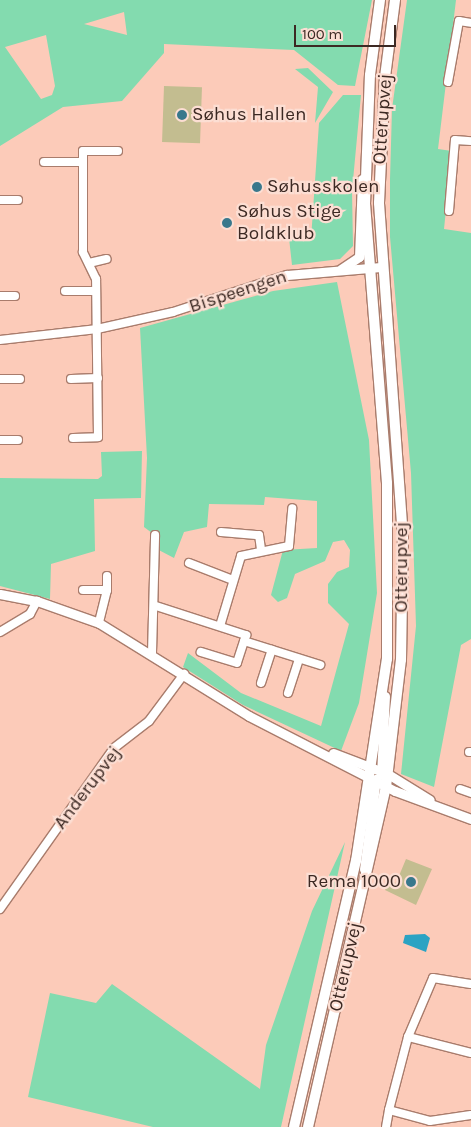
<!DOCTYPE html>
<meta charset="utf-8">
<style>
body{margin:0}
#map{position:relative;width:471px;height:1127px;overflow:hidden;background:#fccbb9;font-family:Karla,sans-serif}
div>[style]{position:absolute}
.green>*{inset:0;background:#83dbaf}
.water>*{inset:0;background:#2ba3c3}
.building>*{inset:0;background:#c3bd90;transform-origin:0 0}
.roads{filter:drop-shadow(1px 0 #a97c6c) drop-shadow(-1px 0 #a97c6c) drop-shadow(0 1px #a97c6c) drop-shadow(0 -1px #a97c6c)}
.minor>*{height:8px;margin:-4px;padding:0 4px;transform-origin:4px;border-radius:4px;background:#fff}
.tertiary>*{height:9px;margin:-4.5px;padding:0 4.5px;transform-origin:4.5px;border-radius:4.5px;background:#fff}
.secondary>*{height:10px;margin:-5px;padding:0 5px;transform-origin:5px;border-radius:5px;background:#fff}
.dots>*{width:14px;height:14px;translate:-50% -50%;box-sizing:border-box;border:2px solid #fcded3;border-radius:50%}
span{translate:-50% -50%;white-space:nowrap;text-align:center;line-height:1.15;-webkit-text-stroke:4.5px #fcded3;paint-order:stroke}
.poi-label{font-size:19px;color:#3c2923}
.left{translate:0 -50%;text-align:left}
.right{translate:-100% -50%;text-align:right}
.street-label{font-size:19px;color:#3c2923}
.scale{position:absolute;left:294px;top:25px;width:102px;height:22px;box-sizing:border-box;border:2px solid #3c2923;border-top:0;padding-left:6px;font-size:15px;line-height:18px;white-space:nowrap;color:#3c2923;-webkit-text-stroke:4px #fcded3;paint-order:stroke}
</style>
<div id="map">
<div class="green">
<i style="clip-path:polygon(evenodd,0 0,372px 0,355px 86px,338px 85px,294px 50px,164px 44px,164px 53px,122px 101px,63px 107px,0 146px,0 0,124px 12px,127px 35px,84px 24px,124px 12px,0 0,46px 35px,55px 86px,52px 95px,41px 99px,5px 47px,46px 35px)"></i>
<i style="clip-path:polygon(407px 0,456px 0,438px 149px,452px 151px,444px 229px,471px 233px,471px 639px,461px 645px,434px 787px,401px 774px,416px 626px,411px 473px,390px 237px,390px 179px,392px 109px)"></i>
<i style="clip-path:polygon(308px 68px,333px 92px,315px 123px,318px 87px,295px 69px)"></i>
<i style="clip-path:polygon(343px 95px,361px 95px,352px 191px,353px 246px,340px 259px,292px 265px,289px 238px,311px 239px,319px 123px)"></i>
<i style="clip-path:polygon(337px 282px,369px 440px,377px 593px,359px 703px,341px 751px,243px 705px,183px 667px,188px 653px,241px 693px,321px 726px,349px 624px,328px 603px,328px 584px,337px 572px,349px 567px,350px 550px,344px 540px,333px 542px,325px 561px,295px 574px,287px 598px,278px 602px,271px 595px,283px 550px,317px 548px,317px 501px,265px 497px,264px 505px,209px 504px,207px 527px,184px 532px,174px 558px,153px 547px,152px 533px,144px 527px,147px 458px,140px 328px,273px 291px)"></i>
<i style="clip-path:polygon(142px 451px,141px 498px,94px 499px,95px 551px,51px 564px,50px 599px,0 586px,0 478px,98px 479px,102px 476px,101px 452px)"></i>
<i style="clip-path:polygon(345px 842px,281px 1127px,153px 1127px,28px 1097px,50px 993px,96px 1003px,112px 984px,260px 1089px,266px 1045px,312px 911px)"></i>
</div>
<div class="water">
<i style="clip-path:polygon(425px 934px,430px 938px,426px 952px,403px 943px,405px 935px)"></i>
</div>
<div class="building">
<i style="left:164px;top:86px;width:38px;height:56px;rotate:2deg"></i>
<i style="clip-path:polygon(406px 859px,432px 869px,416px 905px,385px 890px,389px 880px,396px 883px)"></i>
</div>
<div class="roads">
<div class="minor">
<i style="left:448px;top:82px;width:62px;rotate:-79.8deg"></i>
<i style="left:459px;top:21px;width:12px;rotate:9deg"></i>
<i style="left:44px;top:162px;width:38px"></i>
<i style="left:0;top:200px;width:18px"></i>
<i style="left:449px;top:211px;width:71px;rotate:-85.2deg"></i>
<i style="left:455px;top:140px;width:16px;rotate:4deg"></i>
<i style="left:89px;top:263px;width:18px;rotate:-13deg"></i>
<i style="left:65px;top:291px;width:31px"></i>
<i style="left:0;top:296px;width:15px"></i>
<i style="left:0;top:340px;width:98px;rotate:-6.5deg"></i>
<i style="left:97px;top:329px;width:78px;rotate:-12.6deg"></i>
<i style="left:173px;top:312px;width:120px;rotate:-18deg"></i>
<i style="left:0;top:379px;width:20px"></i>
<i style="left:71px;top:379px;width:27px;rotate:-2deg"></i>
<i style="left:73px;top:438px;width:25px;rotate:-2deg"></i>
<i style="left:98px;top:437px;width:158px;rotate:-90.7deg"></i>
<i style="left:96px;top:279px;width:30px;rotate:-116deg"></i>
<i style="left:83px;top:252px;width:101px;rotate:-90deg"></i>
<i style="left:83px;top:151px;width:35px"></i>
<i style="left:0;top:440px;width:18px"></i>
<i style="left:221px;top:532px;width:38px;rotate:5deg"></i>
<i style="left:259px;top:535px;width:15px;rotate:82deg"></i>
<i style="left:189px;top:563px;width:47px;rotate:21.1deg"></i>
<i style="left:107px;top:576px;width:14px;rotate:90deg"></i>
<i style="left:83px;top:590px;width:24px"></i>
<i style="left:107px;top:590px;width:34px;rotate:104deg"></i>
<i style="left:156px;top:606px;width:95px;rotate:17.9deg"></i>
<i style="left:246px;top:635px;width:29px;rotate:108deg"></i>
<i style="left:237px;top:663px;width:38px;rotate:-163deg"></i>
<i style="left:220px;top:626px;width:73px;rotate:-73.3deg"></i>
<i style="left:241px;top:556px;width:49px;rotate:-11.8deg"></i>
<i style="left:289px;top:546px;width:38px;rotate:-85deg"></i>
<i style="left:0;top:632px;width:35px;rotate:-31deg"></i>
<i style="left:30px;top:614px;width:15px;rotate:-62deg"></i>
<i style="left:244px;top:641px;width:80px;rotate:17.5deg"></i>
<i style="left:152px;top:653px;width:118px;rotate:-88.5deg"></i>
<i style="left:261px;top:683px;width:35px;rotate:-72deg"></i>
<i style="left:288px;top:693px;width:36px;rotate:-72deg"></i>
<i style="left:469px;top:752px;width:2px"></i>
<i style="left:460px;top:789px;width:12px;rotate:20deg"></i>
<i style="left:0;top:909px;width:197px;rotate:-54.7deg"></i>
<i style="left:114px;top:748px;width:44px;rotate:-37.6deg"></i>
<i style="left:149px;top:721px;width:59px;rotate:-53.3deg"></i>
<i style="left:408px;top:1037px;width:64px;rotate:-67deg"></i>
<i style="left:433px;top:978px;width:38px;rotate:9deg"></i>
<i style="left:471px;top:1053px;width:65px;rotate:-165.7deg"></i>
<i style="left:408px;top:1037px;width:75px;rotate:104.6deg"></i>
<i style="left:389px;top:1110px;width:42px;rotate:15deg"></i>
<i style="left:430px;top:1121px;width:41px;rotate:-8.3deg"></i>
<i style="left:386px;top:1127px;width:17px;rotate:-80deg"></i>
</div>
<div class="tertiary">
<i style="left:341px;top:269px;width:22px;rotate:-34deg"></i>
<i style="left:359px;top:257px;width:78px;rotate:-87.8deg"></i>
<i style="left:287px;top:275px;width:94px;rotate:-4.9deg"></i>
<i style="left:0;top:594px;width:38px;rotate:11deg"></i>
<i style="left:37px;top:601px;width:66px;rotate:19.5deg"></i>
<i style="left:99px;top:623px;width:176px;rotate:31.8deg"></i>
<i style="left:249px;top:716px;width:164px;rotate:27.2deg"></i>
<i style="left:395px;top:791px;width:81px;rotate:20.2deg"></i>
<i style="left:333px;top:753px;width:59px;rotate:20.9deg"></i>
<i style="left:388px;top:774px;width:49px;rotate:31.8deg"></i>
<i style="left:381px;top:775px;width:79px;rotate:-87.1deg"></i>
<i style="left:364px;top:869px;width:91px;rotate:-82.4deg"></i>
</div>
<div class="secondary">
<i style="left:294px;top:1127px;width:273px;rotate:-76.9deg"></i>
<i style="left:356px;top:861px;width:204px;rotate:-81.3deg"></i>
<i style="left:387px;top:659px;width:176px;rotate:-90deg"></i>
<i style="left:387px;top:483px;width:280px;rotate:-94.5deg"></i>
<i style="left:365px;top:204px;width:129px;rotate:-87.8deg"></i>
<i style="left:370px;top:75px;width:76px;rotate:-82.4deg"></i>
<i style="left:308px;top:1127px;width:349px;rotate:-77.1deg"></i>
<i style="left:386px;top:787px;width:128px;rotate:-83.3deg"></i>
<i style="left:401px;top:660px;width:122px;rotate:-89.1deg"></i>
<i style="left:403px;top:538px;width:336px;rotate:-94.1deg"></i>
<i style="left:379px;top:203px;width:126px;rotate:-87.3deg"></i>
<i style="left:385px;top:77px;width:78px;rotate:-82.6deg"></i>
</div>
</div>
<div class="dots">
<i style="left:182px;top:115px;background:#39788c"></i>
<i style="left:257px;top:187px;background:#39788c"></i>
<i style="left:227px;top:223px;background:#39788c"></i>
<i style="left:411px;top:882px;background:#39788c"></i>
</div>
<div class="poi-label">
<span class="left" style="left:192px;top:115px">Søhus Hallen</span>
<span class="left" style="left:267px;top:187px">Søhusskolen</span>
<span class="left" style="left:237px;top:223px">Søhus Stige<br>Boldklub</span>
<span class="right" style="left:401px;top:882px">Rema 1000</span>
</div>
<div class="street-label">
<span style="left:383px;top:119px;rotate:-86deg">Otterupvej</span>
<span style="left:238px;top:292px;rotate:-18deg">Bispeengen</span>
<span style="left:402px;top:567px;rotate:-90deg">Otterupvej</span>
<span style="left:88px;top:788px;rotate:-53deg">Anderupvej</span>
<span style="left:346px;top:967px;rotate:-77deg">Otterupvej</span>
</div>
<div class="scale">100 m</div>
</div>
